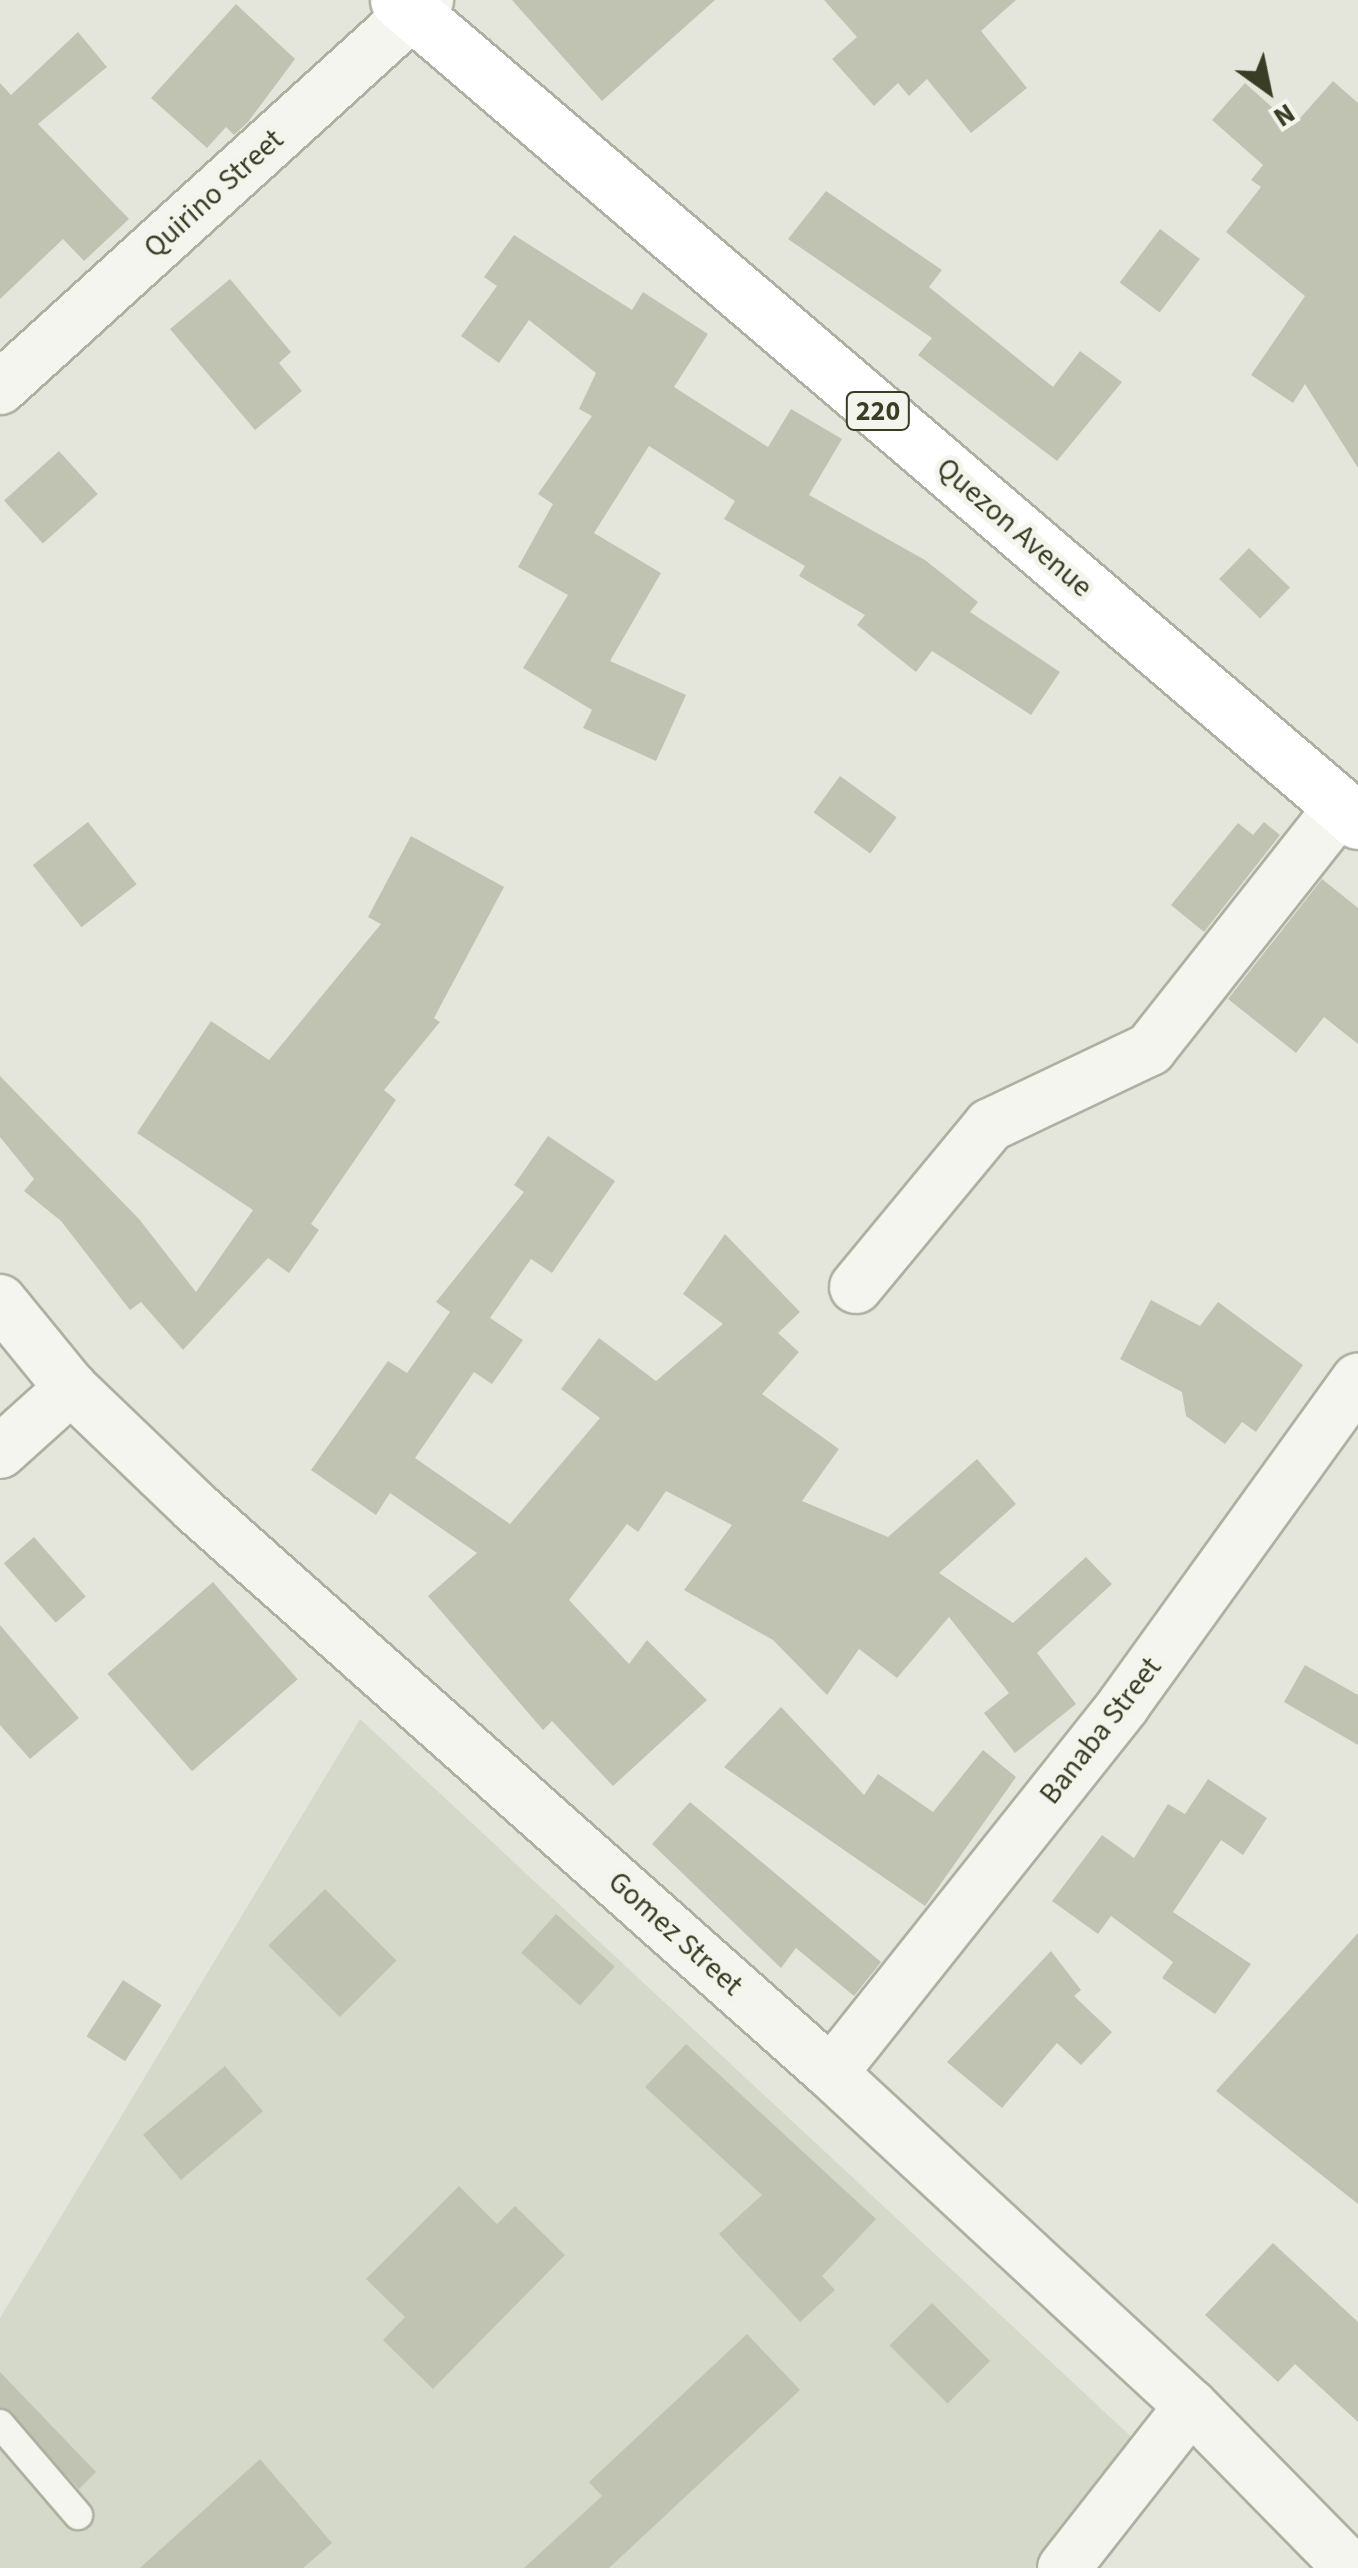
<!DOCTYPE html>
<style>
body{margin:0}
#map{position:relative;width:1358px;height:2568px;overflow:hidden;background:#e5e6db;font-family:"Source Sans 3",sans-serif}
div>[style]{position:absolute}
.built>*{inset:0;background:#d5d9c9}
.building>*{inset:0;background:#c0c3b2;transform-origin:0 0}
.roads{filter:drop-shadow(2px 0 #aeb0a1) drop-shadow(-2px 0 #aeb0a1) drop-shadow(0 2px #aeb0a1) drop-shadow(0 -2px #aeb0a1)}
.lane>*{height:28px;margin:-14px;padding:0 14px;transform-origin:14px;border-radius:14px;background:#f3f5ee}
.street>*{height:52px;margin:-26px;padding:0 26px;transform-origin:26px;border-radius:26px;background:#f3f5ee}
.primary>*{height:55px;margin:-27.5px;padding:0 27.5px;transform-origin:27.5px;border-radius:27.5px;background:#fff}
span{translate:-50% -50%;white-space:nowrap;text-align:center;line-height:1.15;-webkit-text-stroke:10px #f3f4eb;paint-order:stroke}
.shield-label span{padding:2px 8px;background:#f3f4eb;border:2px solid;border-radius:8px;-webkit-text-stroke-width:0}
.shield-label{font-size:28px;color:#393d25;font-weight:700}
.street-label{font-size:30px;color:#393d25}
.north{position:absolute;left:1218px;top:40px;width:100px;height:100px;-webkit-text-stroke:8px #f3f4eb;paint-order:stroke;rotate:147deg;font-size:28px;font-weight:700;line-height:40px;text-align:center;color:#393d25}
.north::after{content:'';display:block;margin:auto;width:35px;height:45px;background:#393d25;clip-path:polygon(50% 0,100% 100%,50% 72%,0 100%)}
</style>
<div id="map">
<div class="built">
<i style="clip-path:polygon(360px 1719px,1138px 2443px,1038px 2568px,0 2568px,0 2318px)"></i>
</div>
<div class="building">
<i style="clip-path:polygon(512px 0,715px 0,602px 101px)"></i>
<i style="clip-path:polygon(824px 0,1016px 0,981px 31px,1027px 88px,971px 133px,927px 79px,909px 96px,898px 83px,874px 106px,832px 59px,857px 37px)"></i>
<i style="clip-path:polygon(236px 4px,295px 59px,248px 122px,234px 135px,226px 127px,207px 148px,151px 98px)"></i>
<i style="clip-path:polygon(78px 32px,107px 67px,38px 124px,129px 219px,84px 261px,63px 239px,0 299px,0 83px,11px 95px)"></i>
<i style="clip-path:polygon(1333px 81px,1358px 103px,1358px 468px,1305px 384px,1293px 403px,1251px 375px,1305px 296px,1226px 232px,1261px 187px,1251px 180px,1263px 165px,1212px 120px,1245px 83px,1293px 126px)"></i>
<i style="clip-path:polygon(826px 191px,942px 270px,929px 287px,1053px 387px,1080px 351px,1122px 382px,1057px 461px,918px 355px,932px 338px,788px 239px)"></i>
<i style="left:1160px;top:229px;width:50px;height:67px;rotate:37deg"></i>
<i style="clip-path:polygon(514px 235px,632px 310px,643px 292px,708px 334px,674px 387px,768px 447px,791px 409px,842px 439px,809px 495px,925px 560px,978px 602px,970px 612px,1060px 672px,1031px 715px,932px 651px,916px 672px,857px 625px,865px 615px,799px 576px,805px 566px,724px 519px,735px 501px,649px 446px,594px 533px,661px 573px,610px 661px,686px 695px,656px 761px,583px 728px,592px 710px,523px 668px,568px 595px,518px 567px,553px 504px,538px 494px,592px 416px,579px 409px,596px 373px,529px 320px,499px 363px,461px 336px,497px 286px,484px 277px)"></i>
<i style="clip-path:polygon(230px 279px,291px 352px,279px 363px,302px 391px,255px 430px,170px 329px)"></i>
<i style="left:59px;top:451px;width:58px;height:74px;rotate:48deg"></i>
<i style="left:1249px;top:548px;width:57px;height:43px;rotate:44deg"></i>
<i style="left:840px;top:776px;width:70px;height:45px;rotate:36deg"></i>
<i style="left:88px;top:822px;width:79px;height:70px;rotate:52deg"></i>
<i style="clip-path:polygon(1264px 822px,1280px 835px,1204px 932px,1171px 905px,1238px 823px,1253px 835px)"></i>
<i style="clip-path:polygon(411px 836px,504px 887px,434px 1018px,440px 1022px,384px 1090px,396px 1100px,311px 1224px,319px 1230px,289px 1273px,268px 1258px,183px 1350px,141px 1302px,130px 1310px,61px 1221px,24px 1191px,34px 1179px,0 1137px,0 1076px,139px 1219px,196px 1292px,253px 1210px,137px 1133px,211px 1021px,269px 1060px,381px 924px,368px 917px)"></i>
<i style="clip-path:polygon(1322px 879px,1358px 908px,1358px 1044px,1324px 1017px,1296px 1053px,1228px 999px)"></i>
<i style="clip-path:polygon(548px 1136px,615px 1181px,552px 1273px,531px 1259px,490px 1318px,523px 1340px,492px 1384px,474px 1372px,415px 1458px,510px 1524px,600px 1418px,561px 1389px,599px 1338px,656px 1381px,723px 1324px,683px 1294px,725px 1234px,800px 1312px,778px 1333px,799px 1352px,762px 1394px,839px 1449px,802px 1501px,888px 1537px,977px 1459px,1016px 1504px,939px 1573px,1013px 1623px,1086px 1557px,1112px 1584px,1037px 1653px,1076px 1704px,1015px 1753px,984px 1713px,1009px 1693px,949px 1617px,897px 1678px,859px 1649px,827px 1695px,773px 1640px,684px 1590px,732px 1525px,666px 1491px,638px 1532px,627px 1524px,569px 1600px,629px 1664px,647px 1640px,707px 1700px,613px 1786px,552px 1721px,543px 1730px,428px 1596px,477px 1553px,390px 1493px,376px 1515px,311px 1470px,388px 1361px,407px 1373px,450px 1312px,436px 1302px,524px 1192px,514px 1185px)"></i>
<i style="clip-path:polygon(1151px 1300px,1200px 1326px,1218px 1302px,1303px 1365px,1256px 1432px,1242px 1422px,1225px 1444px,1186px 1416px,1182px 1392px,1120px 1359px)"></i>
<i style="left:34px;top:1537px;width:79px;height:40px;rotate:49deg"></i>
<i style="left:213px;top:1582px;width:129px;height:140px;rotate:49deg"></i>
<i style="clip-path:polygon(0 1625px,79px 1718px,30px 1759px,0 1725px)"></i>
<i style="clip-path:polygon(1305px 1665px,1358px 1695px,1358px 1745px,1284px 1702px)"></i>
<i style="clip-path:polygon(781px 1707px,864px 1795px,878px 1774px,933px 1812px,983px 1750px,1016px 1777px,925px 1906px,724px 1767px)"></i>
<i style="clip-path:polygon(1208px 1779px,1267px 1818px,1243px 1855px,1221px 1840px,1173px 1912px,1251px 1964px,1215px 2014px,1162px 1978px,1173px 1962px,1111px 1916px,1098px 1934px,1052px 1901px,1102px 1835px,1134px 1858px,1168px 1804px,1185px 1814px)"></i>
<i style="clip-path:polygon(690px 1802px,881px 1962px,854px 1996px,796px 1948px,781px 1968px,652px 1844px)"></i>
<i style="left:325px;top:1889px;width:101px;height:80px;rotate:45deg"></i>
<i style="left:556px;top:1914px;width:79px;height:52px;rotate:42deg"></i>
<i style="clip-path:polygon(1358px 1933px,1358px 2204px,1216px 2091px)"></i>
<i style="clip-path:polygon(1051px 1951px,1081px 1990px,1074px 1996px,1112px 2032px,1081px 2065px,1057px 2043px,1002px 2108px,947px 2062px)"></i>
<i style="left:123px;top:1980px;width:46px;height:67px;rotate:33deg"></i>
<i style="clip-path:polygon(686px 2044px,876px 2219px,822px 2276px,835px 2290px,800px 2322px,719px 2234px,762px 2195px,645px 2087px)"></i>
<i style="left:225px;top:2066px;width:59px;height:107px;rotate:50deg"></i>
<i style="clip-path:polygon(459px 2186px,497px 2224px,515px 2206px,565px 2255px,433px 2389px,383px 2340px,405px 2317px,366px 2279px)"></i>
<i style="clip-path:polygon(1273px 2243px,1358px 2322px,1358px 2422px,1295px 2364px,1278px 2382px,1205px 2315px)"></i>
<i style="left:932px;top:2303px;width:82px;height:60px;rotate:45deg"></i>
<i style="clip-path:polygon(747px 2334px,800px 2390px,609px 2568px,524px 2568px,602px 2496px,589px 2482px)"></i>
<i style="clip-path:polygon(0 2372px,96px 2472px,79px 2489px,0 2407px)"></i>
<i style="clip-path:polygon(260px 2459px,332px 2543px,303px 2568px,140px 2568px)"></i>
</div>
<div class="roads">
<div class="lane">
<i style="left:0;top:2424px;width:120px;rotate:49.4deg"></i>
</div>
<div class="street">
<i style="left:0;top:388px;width:577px;rotate:-42.26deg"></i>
<i style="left:856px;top:1287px;width:210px;rotate:-50.4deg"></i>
<i style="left:990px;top:1125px;width:177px;rotate:-25.4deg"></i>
<i style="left:1150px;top:1049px;width:307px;rotate:-51.7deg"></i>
<i style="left:0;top:1301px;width:112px;rotate:50.8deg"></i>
<i style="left:71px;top:1388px;width:173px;rotate:43.8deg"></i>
<i style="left:196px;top:1508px;width:850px;rotate:41.66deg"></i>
<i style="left:831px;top:2073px;width:490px;rotate:42.8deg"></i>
<i style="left:1191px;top:2406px;width:227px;rotate:45.5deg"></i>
<i style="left:0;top:1452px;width:96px;rotate:-42deg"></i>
<i style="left:831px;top:2073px;width:471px;rotate:-51.5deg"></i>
<i style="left:1124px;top:1704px;width:400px;rotate:-54.2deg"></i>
<i style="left:1064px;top:2568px;width:206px;rotate:-51.9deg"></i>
</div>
<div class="primary">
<i style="left:398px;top:0;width:1263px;rotate:40.54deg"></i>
</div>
</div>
<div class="shield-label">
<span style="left:878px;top:411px">220</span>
</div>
<div class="street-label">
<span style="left:214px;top:194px;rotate:-42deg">Quirino Street</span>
<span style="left:1014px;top:528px;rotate:41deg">Quezon Avenue</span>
<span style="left:1101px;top:1731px;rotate:-52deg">Banaba Street</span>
<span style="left:675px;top:1934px;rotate:42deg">Gomez Street</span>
</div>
<div class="north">N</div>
</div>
